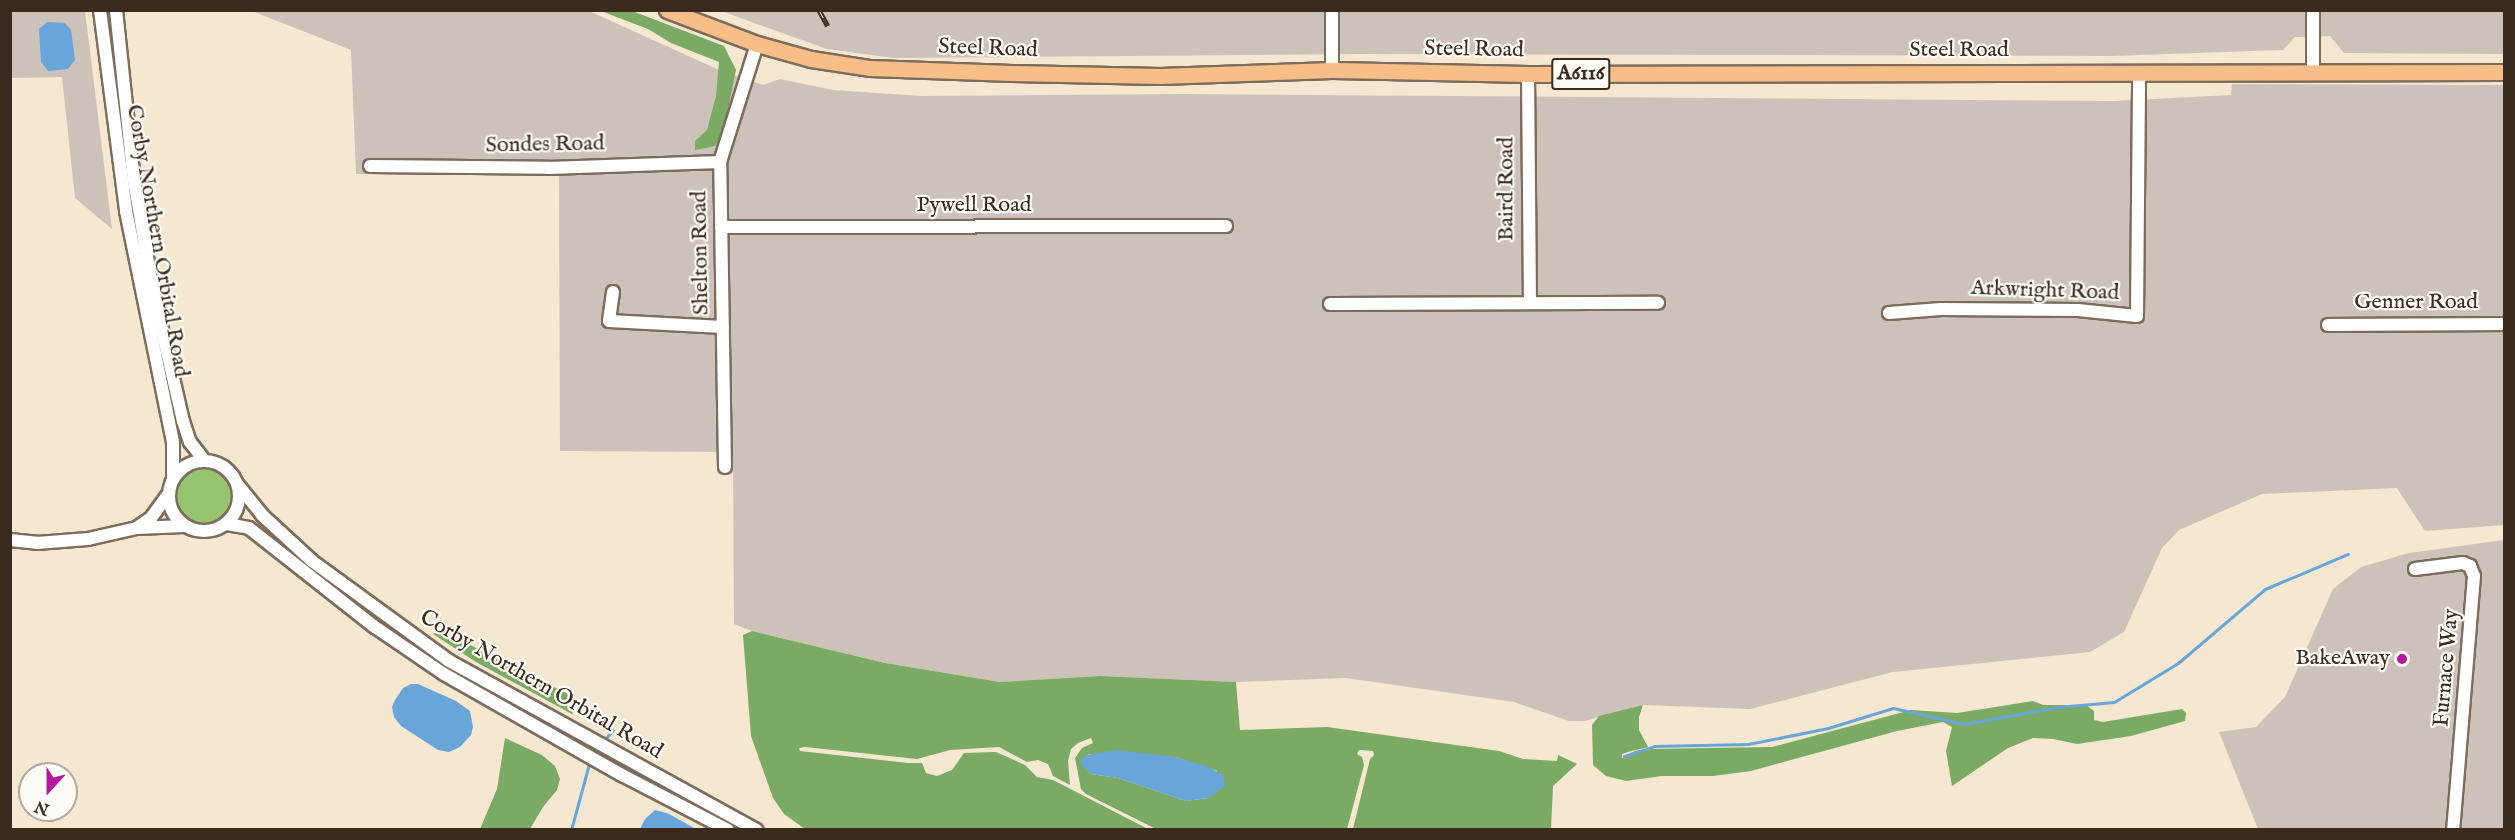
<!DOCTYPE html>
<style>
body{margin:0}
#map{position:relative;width:2515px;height:840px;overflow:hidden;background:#f5e7d0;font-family:"IM FELL English",serif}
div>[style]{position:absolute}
.industrial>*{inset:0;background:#cdc2b9}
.green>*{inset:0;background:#98c471}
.round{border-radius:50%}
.forest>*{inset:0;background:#7aaa63}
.water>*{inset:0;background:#68a6da}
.stream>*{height:3px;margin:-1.5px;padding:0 1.5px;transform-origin:1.5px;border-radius:1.5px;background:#68a6da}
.roads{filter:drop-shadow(2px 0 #7c6c5c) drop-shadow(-2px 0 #7c6c5c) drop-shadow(0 2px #7c6c5c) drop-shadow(0 -2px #7c6c5c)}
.minor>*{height:12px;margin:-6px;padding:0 6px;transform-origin:6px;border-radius:6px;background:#fff}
.minor>.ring{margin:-6px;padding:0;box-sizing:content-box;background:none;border:12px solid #fff;border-radius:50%}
.major>*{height:15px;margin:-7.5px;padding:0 7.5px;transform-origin:7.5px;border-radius:7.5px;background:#f7be87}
.rail>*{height:5px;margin-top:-2.5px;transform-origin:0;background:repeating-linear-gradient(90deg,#fdfcf7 0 9px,#3b2a1e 0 18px);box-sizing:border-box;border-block:2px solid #3b2a1e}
.dots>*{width:16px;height:16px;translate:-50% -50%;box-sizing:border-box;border:3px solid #fdfcf7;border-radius:50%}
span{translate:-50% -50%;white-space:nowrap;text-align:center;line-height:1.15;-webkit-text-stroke:4.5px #fdfcf7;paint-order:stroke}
.shield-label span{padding:2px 4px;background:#fdfcf7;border:2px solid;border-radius:4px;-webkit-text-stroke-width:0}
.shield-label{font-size:21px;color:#3b2a1e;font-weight:700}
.street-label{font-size:22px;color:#3b2a1e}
.poi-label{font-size:22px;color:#3b2a1e}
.right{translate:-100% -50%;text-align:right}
.frame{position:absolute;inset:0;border:12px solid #3b2a1e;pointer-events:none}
.north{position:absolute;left:18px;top:762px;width:60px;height:60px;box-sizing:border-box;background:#fdfcf7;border:2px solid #afa8a0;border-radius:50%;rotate:201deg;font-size:16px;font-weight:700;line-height:24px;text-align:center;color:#3b2a1e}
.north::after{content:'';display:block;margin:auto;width:21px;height:27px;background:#b5179e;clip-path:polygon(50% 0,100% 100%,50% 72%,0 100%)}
</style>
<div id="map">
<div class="industrial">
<i style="clip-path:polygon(2504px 10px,2504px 54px,2344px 53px,2330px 36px,2295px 37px,2283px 50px,2110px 56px,1360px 54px,894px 58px,827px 49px,721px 11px)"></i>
<i style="clip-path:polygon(10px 11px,85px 11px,112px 229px,75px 198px,62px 77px,11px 78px)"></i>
<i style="clip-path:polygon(252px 11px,589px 11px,717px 69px,763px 85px,780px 79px,833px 90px,922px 96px,1184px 94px,2114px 101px,2231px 95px,2232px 84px,2504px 85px,2504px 525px,2425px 531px,2397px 488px,2262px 494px,2179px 530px,2162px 548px,2124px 632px,2090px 652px,1893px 672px,1750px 709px,1643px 705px,1585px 721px,1569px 721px,1514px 702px,1346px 678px,1236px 682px,1100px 676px,1000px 682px,885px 663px,752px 631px,734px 624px,733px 452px,560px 451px,559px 173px,356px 174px,351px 50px)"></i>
<i style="clip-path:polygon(2504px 540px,2504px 829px,2258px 829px,2219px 732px,2256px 727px,2285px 697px,2333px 589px,2361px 567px,2409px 553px)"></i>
</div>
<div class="green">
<i class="round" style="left:176px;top:468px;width:56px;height:56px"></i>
</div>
<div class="forest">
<i style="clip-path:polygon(601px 11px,632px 11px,724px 46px,736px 70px,723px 134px,715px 146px,695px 150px,695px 141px,707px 130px,716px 96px,719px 62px,671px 43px,648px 29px)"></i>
<i style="clip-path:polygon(440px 630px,566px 693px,574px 701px,576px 707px,572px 714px,476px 662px,433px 634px)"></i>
<i style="clip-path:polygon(evenodd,752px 631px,885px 663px,1000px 682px,1100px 676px,1236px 682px,1240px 730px,1327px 727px,1499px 751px,1523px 759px,1557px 761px,1558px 755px,1577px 764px,1553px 786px,1551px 829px,1353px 829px,1370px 759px,1374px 755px,1373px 751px,1359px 750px,1357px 754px,1362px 757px,1364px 765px,1347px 829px,1158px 830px,1086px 794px,1081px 789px,1075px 758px,1082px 748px,1093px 743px,1091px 738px,1078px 743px,1071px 749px,1068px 761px,1070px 785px,1053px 776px,1048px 764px,1038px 760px,1027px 762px,999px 747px,950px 750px,917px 759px,805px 747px,799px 748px,800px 751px,908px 763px,922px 763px,926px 773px,937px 776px,952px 770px,964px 753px,996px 752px,1025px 765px,1037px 777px,1053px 780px,1148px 829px,805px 829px,784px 814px,773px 798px,751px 736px,743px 635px,752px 631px,1089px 754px,1175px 757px,1217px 771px,1208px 798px,1186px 801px,1118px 778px,1091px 774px,1081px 761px,1089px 754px)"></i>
<i style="clip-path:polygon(2033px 701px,2043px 705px,2086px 705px,2094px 711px,2094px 720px,2103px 722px,2182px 709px,2186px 713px,2185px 721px,2131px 736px,2077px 744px,2053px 739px,2033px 738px,2008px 748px,1952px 786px,1946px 751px,1952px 727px,1943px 722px,1897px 731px,1751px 771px,1713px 776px,1662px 776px,1626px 781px,1606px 776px,1593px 765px,1592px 725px,1599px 716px,1643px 705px,1639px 717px,1639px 730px,1648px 747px,1628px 752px,1622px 754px,1622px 758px,1635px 751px,1649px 749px,1772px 747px,1911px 710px,1957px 713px)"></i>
<i style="clip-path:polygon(505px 738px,542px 755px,555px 766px,560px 779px,557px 790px,543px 807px,530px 829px,480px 829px,497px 789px)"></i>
</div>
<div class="water">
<i style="clip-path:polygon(47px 22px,65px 23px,71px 30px,75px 60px,68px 69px,48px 71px,41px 62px,39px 29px)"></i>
<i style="clip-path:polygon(411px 684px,418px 684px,456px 701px,470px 711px,473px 727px,471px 735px,460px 747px,449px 752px,438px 750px,401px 726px,394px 717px,392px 707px,395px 700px,403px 688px)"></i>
<i style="clip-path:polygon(1116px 750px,1175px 757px,1206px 766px,1223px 775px,1225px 786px,1208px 798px,1186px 801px,1118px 778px,1091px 774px,1081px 765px,1081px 760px,1086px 755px)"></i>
<i style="clip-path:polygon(655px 810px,667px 813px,696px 829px,640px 829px,645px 819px)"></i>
</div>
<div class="stream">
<i style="left:602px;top:742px;width:16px;rotate:-47deg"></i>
<i style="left:1624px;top:756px;width:32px;rotate:-18deg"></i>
<i style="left:1654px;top:746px;width:94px;rotate:-1.2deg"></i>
<i style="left:1748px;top:744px;width:82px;rotate:-11.3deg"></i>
<i style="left:1828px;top:728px;width:68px;rotate:-17.1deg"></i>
<i style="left:1893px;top:708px;width:73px;rotate:12.7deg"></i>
<i style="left:1964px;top:724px;width:96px;rotate:-10.3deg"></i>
<i style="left:2058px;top:707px;width:56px;rotate:-5.1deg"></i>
<i style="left:2114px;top:702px;width:75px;rotate:-31.4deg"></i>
<i style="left:2178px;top:663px;width:114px;rotate:-40.4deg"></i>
<i style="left:2265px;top:589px;width:90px;rotate:-22.9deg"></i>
<i style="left:571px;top:830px;width:73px;rotate:-74.8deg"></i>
</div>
<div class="roads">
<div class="minor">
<i style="left:100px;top:10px;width:203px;rotate:82.6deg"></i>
<i style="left:126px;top:211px;width:236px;rotate:78.5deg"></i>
<i style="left:173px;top:442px;width:36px;rotate:90deg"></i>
<i style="left:116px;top:10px;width:171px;rotate:84deg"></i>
<i style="left:134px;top:180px;width:108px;rotate:80.4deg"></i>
<i style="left:152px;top:286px;width:139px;rotate:77.1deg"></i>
<i style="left:183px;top:421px;width:22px;rotate:72deg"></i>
<i style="left:190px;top:442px;width:23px;rotate:52deg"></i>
<i style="left:1332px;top:10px;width:60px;rotate:90deg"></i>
<i style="left:2313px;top:10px;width:62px;rotate:90deg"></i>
<i style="left:1528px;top:74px;width:229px;rotate:89.5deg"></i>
<i style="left:370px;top:166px;width:179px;rotate:0.6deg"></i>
<i style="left:549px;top:168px;width:171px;rotate:-2deg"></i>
<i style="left:721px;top:227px;width:505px;rotate:-0.11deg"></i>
<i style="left:613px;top:292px;width:29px;rotate:98deg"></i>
<i style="left:609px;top:321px;width:114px;rotate:3deg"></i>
<i style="left:1330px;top:304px;width:328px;rotate:-0.2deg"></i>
<i style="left:1889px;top:313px;width:52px;rotate:-4.4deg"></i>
<i style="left:1941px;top:309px;width:137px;rotate:0.4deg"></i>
<i style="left:2078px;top:310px;width:59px;rotate:5.8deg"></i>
<i style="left:2137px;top:316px;width:243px;rotate:-89.5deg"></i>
<i style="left:2328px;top:325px;width:176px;rotate:-0.3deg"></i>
<i class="ring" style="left:169px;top:461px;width:58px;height:58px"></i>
<i style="left:725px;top:467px;width:305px;rotate:-90.9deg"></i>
<i style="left:720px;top:162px;width:124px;rotate:-72.6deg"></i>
<i style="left:238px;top:485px;width:38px;rotate:51deg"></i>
<i style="left:262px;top:515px;width:68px;rotate:42.6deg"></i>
<i style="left:312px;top:561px;width:170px;rotate:36.1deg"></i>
<i style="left:449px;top:661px;width:351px;rotate:28.8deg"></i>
<i style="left:227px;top:524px;width:22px;rotate:10deg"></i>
<i style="left:249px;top:528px;width:160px;rotate:38.2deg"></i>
<i style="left:375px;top:627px;width:83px;rotate:34.3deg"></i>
<i style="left:444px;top:674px;width:205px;rotate:29.6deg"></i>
<i style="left:622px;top:775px;width:119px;rotate:27.4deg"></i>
<i style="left:138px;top:527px;width:16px;rotate:-35deg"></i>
<i style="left:151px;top:518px;width:29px;rotate:-54deg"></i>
<i style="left:10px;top:540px;width:27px;rotate:6deg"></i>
<i style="left:37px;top:543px;width:51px;rotate:-4.5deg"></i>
<i style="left:88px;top:539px;width:50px;rotate:-12.7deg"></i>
<i style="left:137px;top:528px;width:47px;rotate:-2.4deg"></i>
<i style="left:2415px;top:569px;width:48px;rotate:-7.1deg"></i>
<i style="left:2463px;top:563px;width:8px;rotate:23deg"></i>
<i style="left:2470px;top:566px;width:11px;rotate:68deg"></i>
<i style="left:2474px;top:576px;width:255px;rotate:94.7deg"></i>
</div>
<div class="major">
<i style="left:667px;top:10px;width:96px;rotate:20.7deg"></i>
<i style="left:757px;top:44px;width:56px;rotate:15.5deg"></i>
<i style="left:811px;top:59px;width:60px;rotate:8.7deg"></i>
<i style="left:870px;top:68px;width:142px;rotate:2deg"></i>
<i style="left:1012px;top:73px;width:148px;rotate:1.2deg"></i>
<i style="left:1160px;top:76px;width:172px;rotate:-2deg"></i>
<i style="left:1332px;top:70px;width:196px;rotate:1.2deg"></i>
<i style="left:1528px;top:74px;width:976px;rotate:-0.12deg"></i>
</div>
</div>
<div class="rail">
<i style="left:819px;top:10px;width:18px;rotate:61deg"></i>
</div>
<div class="dots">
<i style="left:2402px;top:659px;background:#b5179e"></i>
</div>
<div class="shield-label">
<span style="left:1581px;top:74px">A6116</span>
</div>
<div class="street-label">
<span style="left:988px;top:49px;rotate:2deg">Steel Road</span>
<span style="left:1474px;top:50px;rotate:1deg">Steel Road</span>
<span style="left:1959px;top:51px">Steel Road</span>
<span style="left:545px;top:145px;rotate:-1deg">Sondes Road</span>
<span style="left:1507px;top:189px;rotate:-90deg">Baird Road</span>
<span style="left:974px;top:206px">Pywell Road</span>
<span style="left:157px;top:241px;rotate:80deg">Corby Northern Orbital Road</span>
<span style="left:701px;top:253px;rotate:-91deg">Shelton Road</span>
<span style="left:2045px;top:291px;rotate:2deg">Arkwright Road</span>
<span style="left:2416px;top:303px">Genner Road</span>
<span style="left:2447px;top:668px;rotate:-85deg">Furnace Way</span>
<span style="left:541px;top:685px;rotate:30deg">Corby Northern Orbital Road</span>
</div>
<div class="poi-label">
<span class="right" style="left:2390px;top:659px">BakeAway</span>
</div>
<div class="frame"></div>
<div class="north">N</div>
</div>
